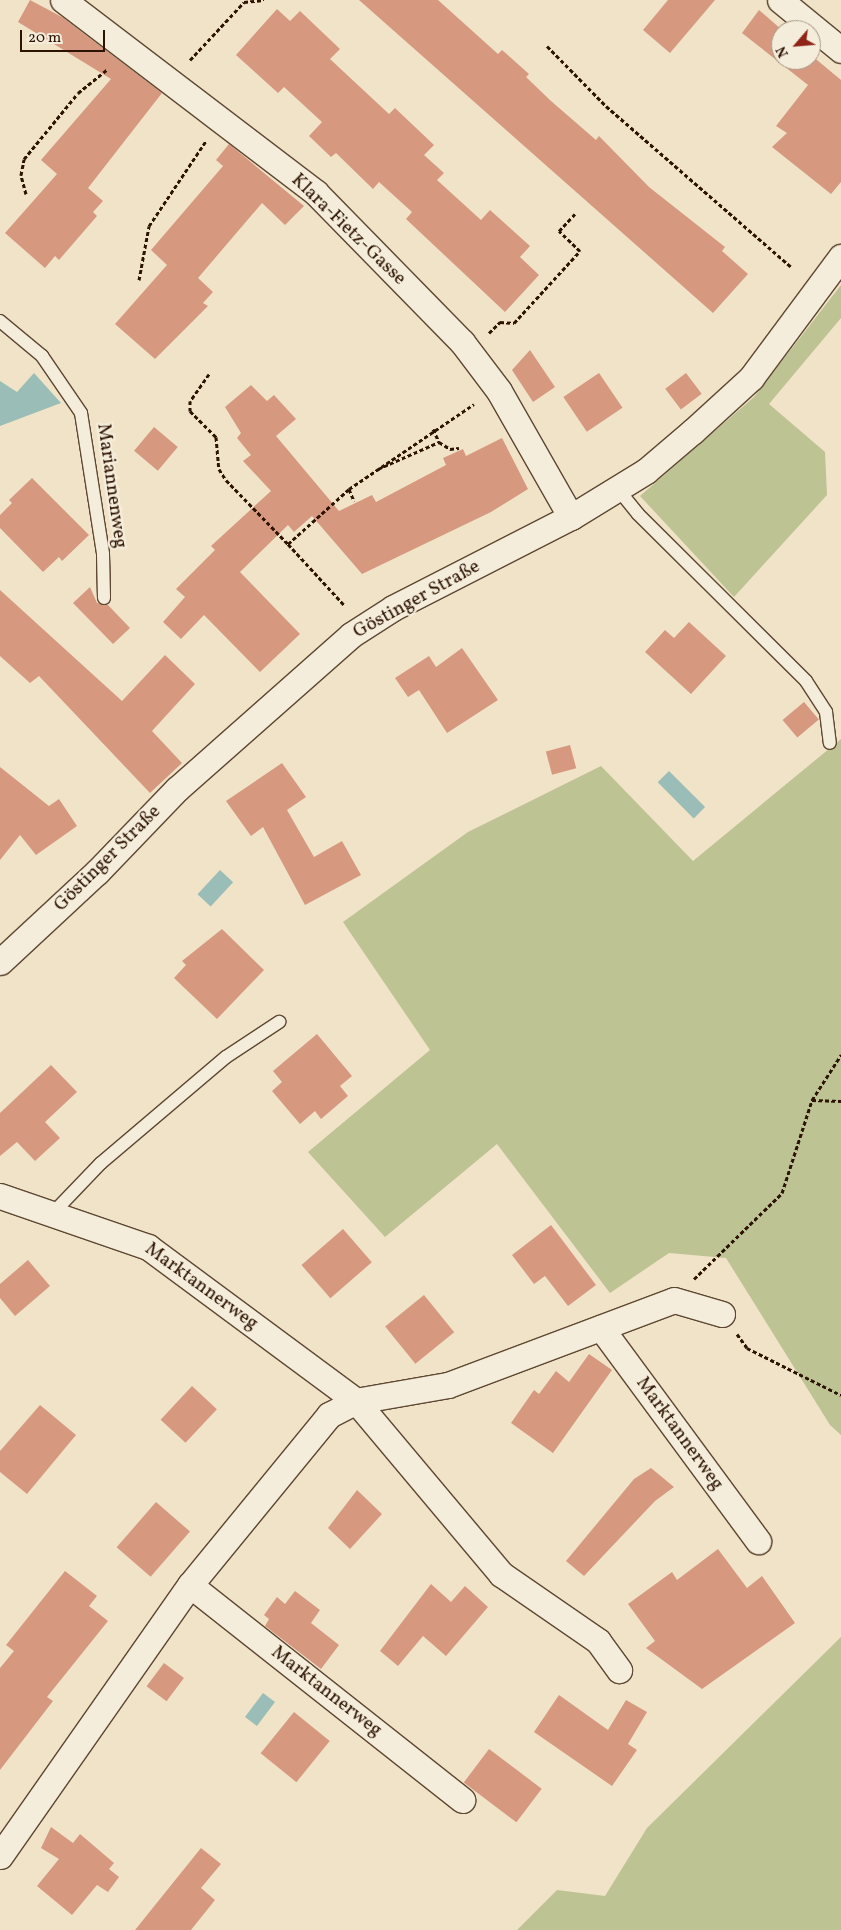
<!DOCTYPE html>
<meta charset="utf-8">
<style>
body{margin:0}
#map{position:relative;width:841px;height:1930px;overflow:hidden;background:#f0e3c7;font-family:Vollkorn,serif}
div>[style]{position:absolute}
.green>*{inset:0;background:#bdc393}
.water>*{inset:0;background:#9abeb7;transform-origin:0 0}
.building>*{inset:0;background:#d69980;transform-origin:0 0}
.path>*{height:3px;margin-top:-1.5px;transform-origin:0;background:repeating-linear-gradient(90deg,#2d1301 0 4px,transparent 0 6.5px)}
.roads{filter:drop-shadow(1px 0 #5e4732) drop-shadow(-1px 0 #5e4732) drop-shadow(0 1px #5e4732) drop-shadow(0 -1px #5e4732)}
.service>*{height:12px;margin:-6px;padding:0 6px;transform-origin:6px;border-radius:6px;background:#f5eddb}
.minor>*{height:25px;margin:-12.5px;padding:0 12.5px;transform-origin:12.5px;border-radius:12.5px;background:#f5eddb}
span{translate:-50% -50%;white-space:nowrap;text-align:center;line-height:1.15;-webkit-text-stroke:4.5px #f5eddb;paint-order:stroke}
.street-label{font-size:19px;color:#2d1301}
.north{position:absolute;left:771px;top:20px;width:50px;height:50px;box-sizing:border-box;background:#f5eddb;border:1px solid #a59684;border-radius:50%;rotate:243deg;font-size:14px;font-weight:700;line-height:20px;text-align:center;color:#2d1301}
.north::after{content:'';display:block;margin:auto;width:18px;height:22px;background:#8f2418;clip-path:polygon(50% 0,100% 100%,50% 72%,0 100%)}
.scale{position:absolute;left:20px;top:30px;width:85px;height:22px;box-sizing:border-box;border:2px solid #2d1301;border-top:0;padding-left:6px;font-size:15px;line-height:18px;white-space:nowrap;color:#2d1301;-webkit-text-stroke:4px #f5eddb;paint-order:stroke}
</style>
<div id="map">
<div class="green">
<i style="clip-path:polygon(841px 285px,841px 318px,769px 404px,825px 452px,827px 495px,734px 597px,640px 496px,754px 397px)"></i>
<i style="clip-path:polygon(841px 739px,841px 1435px,830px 1425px,726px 1258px,669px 1253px,610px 1293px,497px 1144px,385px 1237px,308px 1152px,430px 1050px,343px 922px,468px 832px,601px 766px,693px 861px)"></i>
<i style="clip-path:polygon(841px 1637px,841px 1930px,517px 1930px,557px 1890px,605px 1896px,647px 1828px)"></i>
</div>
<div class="water">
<i style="clip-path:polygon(34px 373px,61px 403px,0 426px,0 381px,17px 392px)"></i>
<i style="left:669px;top:771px;width:51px;height:16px;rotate:45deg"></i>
<i style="left:220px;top:870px;width:18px;height:33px;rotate:43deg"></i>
<i style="left:263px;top:1693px;width:15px;height:30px;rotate:37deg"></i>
</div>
<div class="building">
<i style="clip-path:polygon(30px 0,62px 17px,162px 93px,88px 188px,103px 201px,93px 212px,97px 216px,59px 260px,55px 256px,45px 268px,5px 233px,57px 174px,41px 160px,111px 79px,18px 22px)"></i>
<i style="clip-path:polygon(359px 0,438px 0,498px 54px,502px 50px,529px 74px,526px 77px,551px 101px,596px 140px,599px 136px,649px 187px,725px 247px,722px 251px,748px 274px,713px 313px)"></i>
<i style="clip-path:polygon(668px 0,715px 0,670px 53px,643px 30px)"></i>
<i style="clip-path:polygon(277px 9px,290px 21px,300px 11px,340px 49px,330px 59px,389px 114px,395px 108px,434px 145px,424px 155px,444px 173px,437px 180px,481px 220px,490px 210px,530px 246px,520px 257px,539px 275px,505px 312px,406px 219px,412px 212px,379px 182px,373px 189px,336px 153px,331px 157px,309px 136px,322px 122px,284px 87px,278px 93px,236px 55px)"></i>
<i style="clip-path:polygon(759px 10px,782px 30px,781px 60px,811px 60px,811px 55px,841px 80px,841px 182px,831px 194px,772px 147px,787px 133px,776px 126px,808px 85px,742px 33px)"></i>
<i style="clip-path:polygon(229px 144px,304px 206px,285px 225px,262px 203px,198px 278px,213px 292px,203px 303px,208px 306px,155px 359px,115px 324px,167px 265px,151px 250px,223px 166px,216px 160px)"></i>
<i style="clip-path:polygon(530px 350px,555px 387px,533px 402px,512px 370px)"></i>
<i style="left:599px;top:373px;width:42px;height:43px;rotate:56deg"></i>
<i style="left:686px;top:373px;width:26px;height:26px;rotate:53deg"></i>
<i style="clip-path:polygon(251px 385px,267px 401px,274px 395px,296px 419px,276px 436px,339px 511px,372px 495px,376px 502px,446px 465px,443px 458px,463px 449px,466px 456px,502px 438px,528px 489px,491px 512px,362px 574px,312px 516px,294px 532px,288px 525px,240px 572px,300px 634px,260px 672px,204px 615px,181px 639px,163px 622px,185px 597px,176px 589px,215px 550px,211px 546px,271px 491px,243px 461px,251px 455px,237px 438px,241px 433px,225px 407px)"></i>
<i style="left:154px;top:427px;width:31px;height:31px;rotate:40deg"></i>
<i style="clip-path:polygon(32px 478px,89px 535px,62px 561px,59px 557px,43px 572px,0 528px,0 515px,12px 503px,9px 500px)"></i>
<i style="clip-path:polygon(90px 587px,97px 603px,108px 605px,130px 628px,113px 644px,73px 603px)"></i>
<i style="clip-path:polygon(0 590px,122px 701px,165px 655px,195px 684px,152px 731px,182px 763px,150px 793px,39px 676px,30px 683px,0 656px)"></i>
<i style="clip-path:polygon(689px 622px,726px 656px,691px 694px,645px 652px,665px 630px,674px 638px)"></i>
<i style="clip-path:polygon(462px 648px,498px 700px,447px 733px,419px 690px,408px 697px,395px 678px,429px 656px,436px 667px)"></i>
<i style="left:804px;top:702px;width:23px;height:28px;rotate:50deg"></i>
<i style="left:570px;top:745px;width:24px;height:25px;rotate:75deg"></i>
<i style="clip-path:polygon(282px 763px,306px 797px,287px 810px,314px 857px,342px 841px,361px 875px,305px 905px,263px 827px,251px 836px,226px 801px)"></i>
<i style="clip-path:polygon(0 767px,49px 806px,59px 799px,77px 826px,36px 855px,20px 835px,0 860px)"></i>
<i style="clip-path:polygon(222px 929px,264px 970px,217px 1019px,174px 978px,186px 965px,182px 961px)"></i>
<i style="clip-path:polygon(317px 1034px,352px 1076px,340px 1086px,348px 1096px,321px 1119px,315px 1111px,300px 1124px,272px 1091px,282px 1082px,273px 1071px)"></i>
<i style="clip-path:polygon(51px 1065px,77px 1092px,45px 1122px,60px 1138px,35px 1161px,17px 1142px,0 1156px,0 1113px)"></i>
<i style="clip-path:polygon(551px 1225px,596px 1285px,568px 1306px,545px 1276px,534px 1284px,512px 1255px)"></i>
<i style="left:343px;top:1229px;width:44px;height:55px;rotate:49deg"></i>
<i style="clip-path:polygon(28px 1260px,50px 1286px,15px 1316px,0 1298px,0 1284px)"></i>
<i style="left:424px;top:1295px;width:48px;height:50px;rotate:51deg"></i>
<i style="clip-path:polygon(589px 1354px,612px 1370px,553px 1453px,511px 1423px,534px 1390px,539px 1394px,556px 1371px,569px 1382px)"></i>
<i style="left:192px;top:1386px;width:34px;height:46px;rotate:43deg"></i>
<i style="clip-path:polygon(40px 1405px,76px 1435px,27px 1494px,0 1472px,0 1451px)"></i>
<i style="clip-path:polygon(651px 1468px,674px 1487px,655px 1501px,584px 1576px,566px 1561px,634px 1479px)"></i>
<i style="clip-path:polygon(357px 1490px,382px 1514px,350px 1549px,328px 1528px)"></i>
<i style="left:156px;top:1502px;width:45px;height:60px;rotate:41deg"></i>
<i style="clip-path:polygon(718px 1549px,747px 1588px,762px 1576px,795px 1623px,702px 1689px,646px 1648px,655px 1641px,628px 1604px,672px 1572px,677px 1580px)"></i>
<i style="clip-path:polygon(65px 1571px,97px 1596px,89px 1606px,108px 1621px,47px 1697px,53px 1701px,0 1770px,0 1668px,14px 1651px,6px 1645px)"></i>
<i style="clip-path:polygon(431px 1584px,451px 1602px,465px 1586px,488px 1607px,446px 1656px,423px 1636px,398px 1666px,380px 1651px)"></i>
<i style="clip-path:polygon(295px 1591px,320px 1610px,311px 1623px,339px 1645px,321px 1669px,265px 1626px,269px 1619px,264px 1615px,277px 1597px,285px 1604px)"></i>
<i style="left:164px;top:1663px;width:25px;height:29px;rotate:37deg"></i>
<i style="clip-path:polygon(559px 1695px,608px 1730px,626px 1700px,647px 1712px,628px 1744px,637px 1750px,612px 1786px,534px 1732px)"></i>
<i style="left:294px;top:1712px;width:46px;height:53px;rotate:39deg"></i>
<i style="left:489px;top:1749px;width:66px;height:42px;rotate:37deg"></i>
<i style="clip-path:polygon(51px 1827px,73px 1843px,80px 1834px,114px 1863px,109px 1869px,119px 1877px,108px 1892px,97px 1885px,72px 1915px,37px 1886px,59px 1859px,41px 1848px)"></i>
<i style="clip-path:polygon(201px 1848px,221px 1864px,201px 1888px,215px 1900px,191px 1930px,135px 1930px)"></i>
</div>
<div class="path">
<i style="left:547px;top:46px;width:84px;rotate:45.5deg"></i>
<i style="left:606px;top:106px;width:245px;rotate:41deg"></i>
<i style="left:190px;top:60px;width:79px;rotate:-47deg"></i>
<i style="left:244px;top:2px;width:20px;rotate:-6deg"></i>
<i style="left:26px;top:194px;width:20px;rotate:-105deg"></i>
<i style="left:21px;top:175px;width:16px;rotate:-79deg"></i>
<i style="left:24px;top:159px;width:85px;rotate:-50.7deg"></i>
<i style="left:78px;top:93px;width:38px;rotate:-39deg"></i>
<i style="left:139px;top:280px;width:55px;rotate:-79.5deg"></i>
<i style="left:149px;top:226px;width:102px;rotate:-56.2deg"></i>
<i style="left:489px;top:333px;width:16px;rotate:-45deg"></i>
<i style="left:500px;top:322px;width:14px;rotate:4deg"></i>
<i style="left:514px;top:323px;width:98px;rotate:-47.5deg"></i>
<i style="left:580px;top:251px;width:29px;rotate:-136deg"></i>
<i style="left:559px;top:231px;width:26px;rotate:-47deg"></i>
<i style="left:209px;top:374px;width:33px;rotate:125deg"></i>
<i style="left:190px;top:401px;width:10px;rotate:90deg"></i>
<i style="left:190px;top:411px;width:37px;rotate:45deg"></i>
<i style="left:216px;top:437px;width:32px;rotate:85deg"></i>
<i style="left:219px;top:469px;width:13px;rotate:58deg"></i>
<i style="left:226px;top:480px;width:89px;rotate:45.9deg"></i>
<i style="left:288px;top:544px;width:82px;rotate:-42deg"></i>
<i style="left:349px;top:489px;width:151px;rotate:-34.2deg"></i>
<i style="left:433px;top:429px;width:14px;rotate:65deg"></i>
<i style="left:439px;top:442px;width:13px;rotate:32deg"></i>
<i style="left:450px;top:449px;width:9px;rotate:-6deg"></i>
<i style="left:378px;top:469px;width:67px;rotate:-23.9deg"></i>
<i style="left:349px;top:489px;width:13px;rotate:67deg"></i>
<i style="left:288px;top:544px;width:84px;rotate:47.4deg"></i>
<i style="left:812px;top:1100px;width:29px;rotate:2deg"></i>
<i style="left:694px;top:1279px;width:123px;rotate:-44.3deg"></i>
<i style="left:782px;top:1193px;width:98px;rotate:-72.1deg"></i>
<i style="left:812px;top:1100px;width:54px;rotate:-57.2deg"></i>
<i style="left:737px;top:1334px;width:17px;rotate:54deg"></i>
<i style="left:747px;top:1348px;width:105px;rotate:26.6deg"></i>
</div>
<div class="roads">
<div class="service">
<i style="left:0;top:321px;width:55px;rotate:39.8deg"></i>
<i style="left:42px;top:356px;width:69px;rotate:55.6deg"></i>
<i style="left:81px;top:413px;width:143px;rotate:81.1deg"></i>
<i style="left:103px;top:554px;width:44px;rotate:88.7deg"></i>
<i style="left:617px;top:488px;width:33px;rotate:51deg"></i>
<i style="left:638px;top:514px;width:237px;rotate:44.8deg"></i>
<i style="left:806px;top:681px;width:37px;rotate:57deg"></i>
<i style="left:826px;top:712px;width:31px;rotate:83deg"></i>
<i style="left:53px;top:1213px;width:69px;rotate:-46.2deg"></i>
<i style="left:101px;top:1163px;width:164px;rotate:-40.3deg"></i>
<i style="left:226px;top:1057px;width:64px;rotate:-33.4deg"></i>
</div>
<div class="minor">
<i style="left:63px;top:0;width:318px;rotate:37.3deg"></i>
<i style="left:316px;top:193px;width:209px;rotate:45.6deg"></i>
<i style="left:462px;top:342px;width:61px;rotate:52.9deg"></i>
<i style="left:499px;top:391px;width:145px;rotate:60.3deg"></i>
<i style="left:780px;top:0;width:79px;rotate:39.3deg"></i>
<i style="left:0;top:962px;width:132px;rotate:-42.9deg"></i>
<i style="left:97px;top:872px;width:115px;rotate:-46.1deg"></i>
<i style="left:177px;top:789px;width:232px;rotate:-41.5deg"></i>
<i style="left:351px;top:635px;width:50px;rotate:-32.7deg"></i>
<i style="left:393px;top:608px;width:200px;rotate:-27.1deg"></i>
<i style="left:571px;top:517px;width:88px;rotate:-31.5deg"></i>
<i style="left:646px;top:471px;width:62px;rotate:-40.4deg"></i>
<i style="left:693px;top:431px;width:79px;rotate:-42.4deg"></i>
<i style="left:751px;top:378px;width:151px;rotate:-53.4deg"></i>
<i style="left:0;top:1196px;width:157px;rotate:19deg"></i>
<i style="left:148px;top:1247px;width:259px;rotate:36.5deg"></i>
<i style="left:356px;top:1401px;width:226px;rotate:50deg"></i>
<i style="left:501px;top:1574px;width:118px;rotate:34.6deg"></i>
<i style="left:598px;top:1641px;width:36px;rotate:54deg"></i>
<i style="left:601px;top:1328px;width:265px;rotate:53.6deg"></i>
<i style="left:190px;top:1585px;width:347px;rotate:38.3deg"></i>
<i style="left:0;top:1856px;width:331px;rotate:-55deg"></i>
<i style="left:190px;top:1585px;width:220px;rotate:-50.7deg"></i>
<i style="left:329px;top:1415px;width:30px;rotate:-27deg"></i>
<i style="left:356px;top:1401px;width:93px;rotate:-9.9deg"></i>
<i style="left:448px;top:1385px;width:241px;rotate:-20.6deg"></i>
<i style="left:674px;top:1300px;width:50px;rotate:16.3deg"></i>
</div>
</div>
<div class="street-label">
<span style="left:348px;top:230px;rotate:44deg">Klara-Fietz-Gasse</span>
<span style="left:111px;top:486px;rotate:82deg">Mariannenweg</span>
<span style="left:417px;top:600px;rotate:-29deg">Göstinger Straße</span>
<span style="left:108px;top:859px;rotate:-45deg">Göstinger Straße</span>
<span style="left:201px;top:1287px;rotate:36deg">Marktannerweg</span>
<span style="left:679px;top:1434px;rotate:54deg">Marktannerweg</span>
<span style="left:326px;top:1692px;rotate:38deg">Marktannerweg</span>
</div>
<div class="north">N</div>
<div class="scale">20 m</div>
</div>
